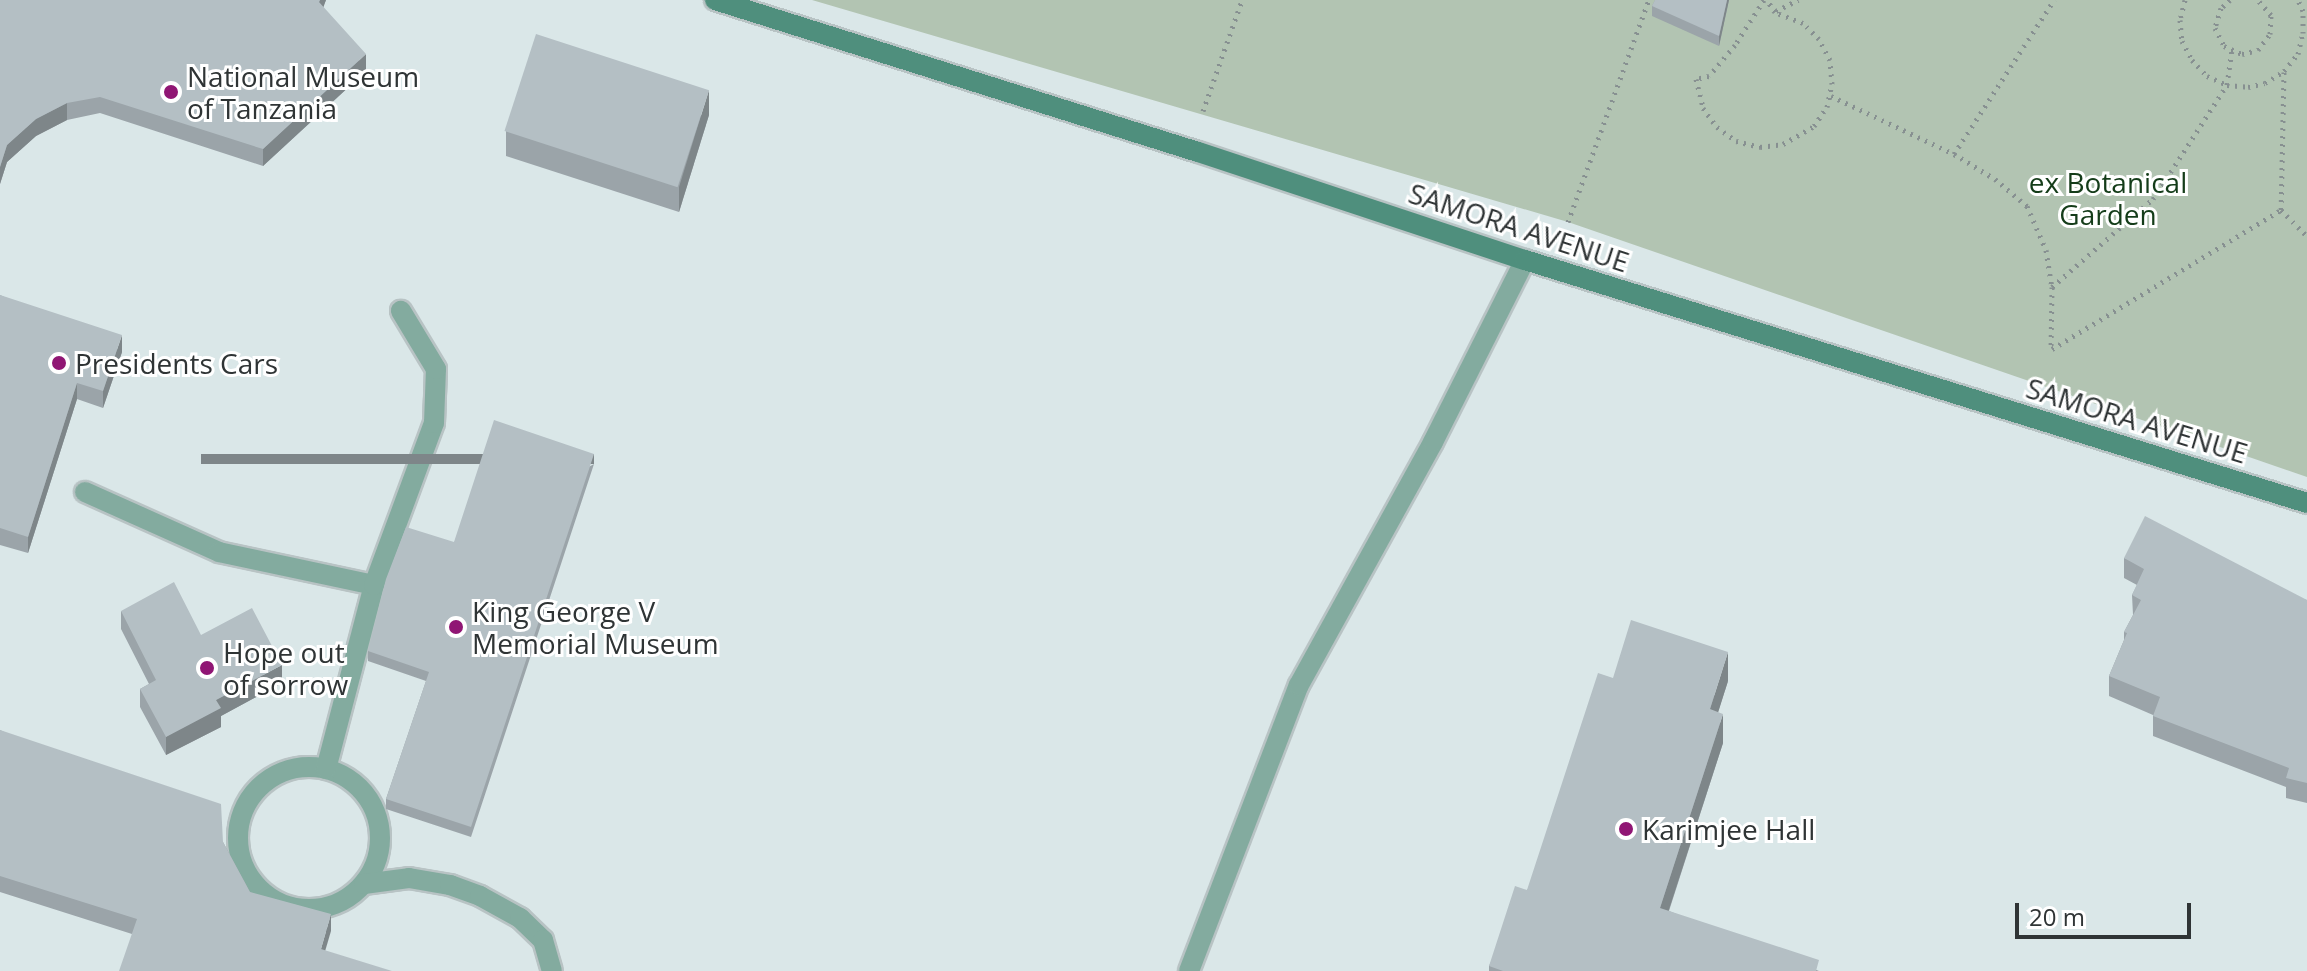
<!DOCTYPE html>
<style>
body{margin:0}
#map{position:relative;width:2307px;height:971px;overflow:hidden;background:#dae7e8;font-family:"Open Sans",sans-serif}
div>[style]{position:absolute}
.green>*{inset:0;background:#b2c4b2}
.path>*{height:5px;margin-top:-2.5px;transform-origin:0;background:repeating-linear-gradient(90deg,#879091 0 2px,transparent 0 8px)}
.roads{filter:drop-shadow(2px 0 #b8c3c4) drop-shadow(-2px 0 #b8c3c4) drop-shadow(0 2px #b8c3c4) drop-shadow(0 -2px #b8c3c4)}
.lane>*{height:20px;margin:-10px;padding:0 10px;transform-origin:10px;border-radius:10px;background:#83ab9f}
.lane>.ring{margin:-10px;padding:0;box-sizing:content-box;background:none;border:20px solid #83ab9f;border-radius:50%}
.secondary>*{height:20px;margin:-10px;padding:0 10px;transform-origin:10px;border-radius:10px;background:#4f8f7d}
.wall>*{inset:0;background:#9ba4a9}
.shaded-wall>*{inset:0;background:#7e8689;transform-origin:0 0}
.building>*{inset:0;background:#b4bfc4;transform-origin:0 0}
.dots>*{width:22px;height:22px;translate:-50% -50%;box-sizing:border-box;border:4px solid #fff;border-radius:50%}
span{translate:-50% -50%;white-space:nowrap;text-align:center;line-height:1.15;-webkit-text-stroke:6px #fff;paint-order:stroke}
.poi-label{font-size:28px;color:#2f3435}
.left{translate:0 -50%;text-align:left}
.park-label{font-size:28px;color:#143c19}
.street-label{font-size:28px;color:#2f3435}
.scale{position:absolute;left:2015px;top:903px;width:176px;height:36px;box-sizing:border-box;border:4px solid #2f3435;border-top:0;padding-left:10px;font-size:24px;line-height:28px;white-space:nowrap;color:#2f3435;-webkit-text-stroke:6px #fff;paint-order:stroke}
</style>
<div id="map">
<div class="green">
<i style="clip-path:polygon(812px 0,2307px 0,2307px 477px,1568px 222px)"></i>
</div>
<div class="path">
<i style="left:1764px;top:0;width:54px;rotate:122.8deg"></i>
<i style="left:1735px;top:45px;width:40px;rotate:130deg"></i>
<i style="left:1709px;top:76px;width:13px;rotate:167deg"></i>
<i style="left:1696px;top:79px;width:30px;rotate:76deg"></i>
<i style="left:1703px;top:108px;width:24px;rotate:54deg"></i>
<i style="left:1717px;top:127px;width:24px;rotate:36deg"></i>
<i style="left:1736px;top:141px;width:25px;rotate:14deg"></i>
<i style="left:1760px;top:147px;width:23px;rotate:-7deg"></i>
<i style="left:1783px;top:144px;width:36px;rotate:-30deg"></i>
<i style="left:1814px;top:126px;width:23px;rotate:-56deg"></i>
<i style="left:1827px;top:107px;width:24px;rotate:-78deg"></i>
<i style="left:1832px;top:84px;width:24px;rotate:-95deg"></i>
<i style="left:1830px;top:60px;width:24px;rotate:-118deg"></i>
<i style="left:1819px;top:39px;width:23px;rotate:-135deg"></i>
<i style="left:1803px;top:23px;width:30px;rotate:-159deg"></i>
<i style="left:1775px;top:12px;width:14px;rotate:-124deg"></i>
<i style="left:2185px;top:0;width:21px;rotate:104deg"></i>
<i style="left:2180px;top:20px;width:21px;rotate:85deg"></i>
<i style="left:2182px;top:41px;width:21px;rotate:62deg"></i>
<i style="left:2192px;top:60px;width:22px;rotate:47deg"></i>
<i style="left:2207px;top:76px;width:22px;rotate:24deg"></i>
<i style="left:2227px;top:85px;width:21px;rotate:5deg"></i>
<i style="left:2248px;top:87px;width:17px;rotate:-13deg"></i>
<i style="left:2265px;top:83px;width:22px;rotate:-32deg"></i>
<i style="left:2284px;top:71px;width:22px;rotate:-51deg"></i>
<i style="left:2298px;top:54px;width:22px;rotate:-77deg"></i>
<i style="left:2303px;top:33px;width:22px;rotate:-90deg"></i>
<i style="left:2303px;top:11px;width:12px;rotate:-114deg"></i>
<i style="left:2230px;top:0;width:12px;rotate:138deg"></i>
<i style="left:2221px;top:8px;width:21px;rotate:107deg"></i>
<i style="left:2215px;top:28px;width:20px;rotate:63deg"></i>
<i style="left:2224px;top:46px;width:20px;rotate:24deg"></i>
<i style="left:2242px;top:54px;width:16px;rotate:-14deg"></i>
<i style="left:2258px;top:50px;width:20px;rotate:-53deg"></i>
<i style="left:2270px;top:34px;width:19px;rotate:-87deg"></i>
<i style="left:2271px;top:15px;width:20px;rotate:-131deg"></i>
<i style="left:1776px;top:11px;width:25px;rotate:-27deg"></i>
<i style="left:2284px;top:72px;width:138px;rotate:91.2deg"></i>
<i style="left:2281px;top:210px;width:37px;rotate:45deg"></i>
<i style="left:1831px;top:96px;width:136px;rotate:25.2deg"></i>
<i style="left:1954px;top:154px;width:48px;rotate:31.4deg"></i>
<i style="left:1995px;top:179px;width:42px;rotate:40.2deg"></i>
<i style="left:2027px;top:206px;width:48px;rotate:66.6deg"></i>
<i style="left:2046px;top:250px;width:37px;rotate:81deg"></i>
<i style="left:2052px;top:287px;width:63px;rotate:90.9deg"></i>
<i style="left:1203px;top:111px;width:118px;rotate:-70.6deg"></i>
<i style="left:1954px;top:154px;width:184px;rotate:-57deg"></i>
<i style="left:1568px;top:222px;width:236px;rotate:-70deg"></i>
<i style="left:2052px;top:287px;width:134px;rotate:-41.1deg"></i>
<i style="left:2153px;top:199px;width:136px;rotate:-57deg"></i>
<i style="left:2227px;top:85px;width:34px;rotate:-82deg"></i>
<i style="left:2052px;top:349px;width:268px;rotate:-31.3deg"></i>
</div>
<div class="roads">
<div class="lane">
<i style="left:85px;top:492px;width:147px;rotate:24.1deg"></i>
<i style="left:219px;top:552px;width:158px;rotate:12deg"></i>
<i class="ring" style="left:238px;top:767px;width:122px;height:122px"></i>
<i style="left:326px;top:769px;width:190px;rotate:-75.4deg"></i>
<i style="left:374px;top:585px;width:173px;rotate:-69.7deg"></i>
<i style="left:434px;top:423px;width:54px;rotate:-87.9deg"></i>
<i style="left:436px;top:369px;width:68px;rotate:-121.1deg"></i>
<i style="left:364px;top:884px;width:45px;rotate:-7.6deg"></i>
<i style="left:409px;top:878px;width:42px;rotate:9.7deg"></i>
<i style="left:450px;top:885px;width:32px;rotate:20deg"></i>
<i style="left:480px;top:896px;width:46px;rotate:28.8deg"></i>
<i style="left:520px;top:918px;width:32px;rotate:44deg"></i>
<i style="left:543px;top:940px;width:32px;rotate:74deg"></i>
<i style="left:1189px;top:971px;width:306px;rotate:-69deg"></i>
<i style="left:1299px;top:685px;width:277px;rotate:-61.1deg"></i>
<i style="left:1433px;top:442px;width:204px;rotate:-63.2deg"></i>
</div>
<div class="secondary">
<i style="left:715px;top:0;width:506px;rotate:17.47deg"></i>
<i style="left:1198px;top:152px;width:344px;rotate:18.3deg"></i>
<i style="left:1525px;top:260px;width:819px;rotate:17.26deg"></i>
</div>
</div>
<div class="wall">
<i style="clip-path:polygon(0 0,326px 0,323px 7px,366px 71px,263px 166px,100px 113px,67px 120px,36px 136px,7px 162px,0 184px)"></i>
<i style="clip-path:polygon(1655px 0,1729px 0,1719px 46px,1652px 16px,1652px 6px)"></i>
<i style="clip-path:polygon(709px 115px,679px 212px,506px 156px,506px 131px)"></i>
<i style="clip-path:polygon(0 295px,122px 352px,103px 408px,77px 399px,28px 553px,0 545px)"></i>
<i style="clip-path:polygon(594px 464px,471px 837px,386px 809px,386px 799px,426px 681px,368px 661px,368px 651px,454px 542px)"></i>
<i style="clip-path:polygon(2124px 558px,2307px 600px,2307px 803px,2286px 798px,2286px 787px,2153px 736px,2153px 715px,2109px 696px,2109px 676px,2124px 640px,2124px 632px,2133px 615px,2132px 595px,2137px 585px,2124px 578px)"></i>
<i style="clip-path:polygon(121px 611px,282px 683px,221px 716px,221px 727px,166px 755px,140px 707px,140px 689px,149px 684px,121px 629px)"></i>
<i style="clip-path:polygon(1728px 681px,1718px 712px,1723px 743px,1669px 911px,1819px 971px,1489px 971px,1489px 966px,1527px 890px)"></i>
<i style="clip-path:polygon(0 730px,223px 842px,250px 892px,331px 931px,132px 934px,0 892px)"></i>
</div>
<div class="shaded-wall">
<i style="clip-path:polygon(320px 0,326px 0,319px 19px,319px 2px)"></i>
<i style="clip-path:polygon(1727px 0,1729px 0,1719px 46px,1719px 36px)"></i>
<i style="clip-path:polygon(366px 54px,366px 71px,263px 166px,263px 149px)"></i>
<i style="clip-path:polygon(709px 90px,709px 115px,679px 212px,679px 187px)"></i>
<i style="clip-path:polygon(67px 103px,67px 120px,36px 136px,7px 162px,0 184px,0 167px,7px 145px,36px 119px)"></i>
<i style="clip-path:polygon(122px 335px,122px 352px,103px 408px,103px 391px)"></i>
<i style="clip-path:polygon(77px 383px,77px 399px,28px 553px,28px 537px)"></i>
<i style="left:594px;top:454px;width:10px;height:393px;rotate:90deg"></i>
<i style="clip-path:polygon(1728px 652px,1728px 681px,1710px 738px,1710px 709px)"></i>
<i style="clip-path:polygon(282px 665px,282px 683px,221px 716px,221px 727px,166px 755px,166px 737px,216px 700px)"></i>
<i style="clip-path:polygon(1723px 714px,1723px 743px,1660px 937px,1660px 908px)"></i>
<i style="clip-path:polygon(331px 914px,331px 931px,321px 965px,321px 949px)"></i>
</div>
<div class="building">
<i style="clip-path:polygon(0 0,320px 0,319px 2px,366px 54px,263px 149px,100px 97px,67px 103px,36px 119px,7px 145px,0 167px)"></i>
<i style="clip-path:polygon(1655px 0,1727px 0,1719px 36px,1652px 6px)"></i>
<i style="left:536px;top:34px;width:182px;height:102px;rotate:18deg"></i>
<i style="clip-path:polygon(0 295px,122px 335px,103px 391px,77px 383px,28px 537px,0 528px)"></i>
<i style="clip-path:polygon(494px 420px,594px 454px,471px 827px,386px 799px,429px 672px,368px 651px,386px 579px,406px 527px,454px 542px)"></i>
<i style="clip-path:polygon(2145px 516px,2307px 600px,2307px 783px,2286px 778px,2289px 768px,2153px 716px,2160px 697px,2109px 676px,2127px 633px,2124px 632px,2141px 600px,2132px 595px,2144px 569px,2124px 558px)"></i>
<i style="clip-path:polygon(174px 582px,201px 635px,252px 608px,282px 665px,216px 700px,221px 708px,166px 737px,140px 689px,156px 680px,121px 611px)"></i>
<i style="clip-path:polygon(1631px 620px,1728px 652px,1710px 709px,1723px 714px,1660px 908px,1819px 960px,1816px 971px,1503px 971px,1489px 966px,1515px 886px,1527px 890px,1598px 673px,1613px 678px)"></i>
<i style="clip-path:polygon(0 730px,221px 804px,223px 842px,250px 892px,331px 914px,321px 949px,392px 971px,119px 971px,137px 919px,0 876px)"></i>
</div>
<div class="dots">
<i style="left:171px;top:92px;background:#901674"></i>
<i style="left:59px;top:363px;background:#901674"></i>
<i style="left:456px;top:627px;background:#901674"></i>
<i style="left:207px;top:668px;background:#901674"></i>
<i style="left:1626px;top:829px;background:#901674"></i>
</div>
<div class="poi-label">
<span class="left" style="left:187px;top:92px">National Museum<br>of Tanzania</span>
<span class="left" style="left:75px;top:363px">Presidents Cars</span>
<span class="left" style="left:472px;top:627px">King George V<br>Memorial Museum</span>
<span class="left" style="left:223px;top:668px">Hope out<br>of sorrow</span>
<span class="left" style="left:1642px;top:829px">Karimjee Hall</span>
</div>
<div class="park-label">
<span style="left:2108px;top:198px">ex Botanical<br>Garden</span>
</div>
<div class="street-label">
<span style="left:1519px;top:227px;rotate:18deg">SAMORA AVENUE</span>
<span style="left:2137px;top:420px;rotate:17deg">SAMORA AVENUE</span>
</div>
<div class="scale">20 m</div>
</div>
